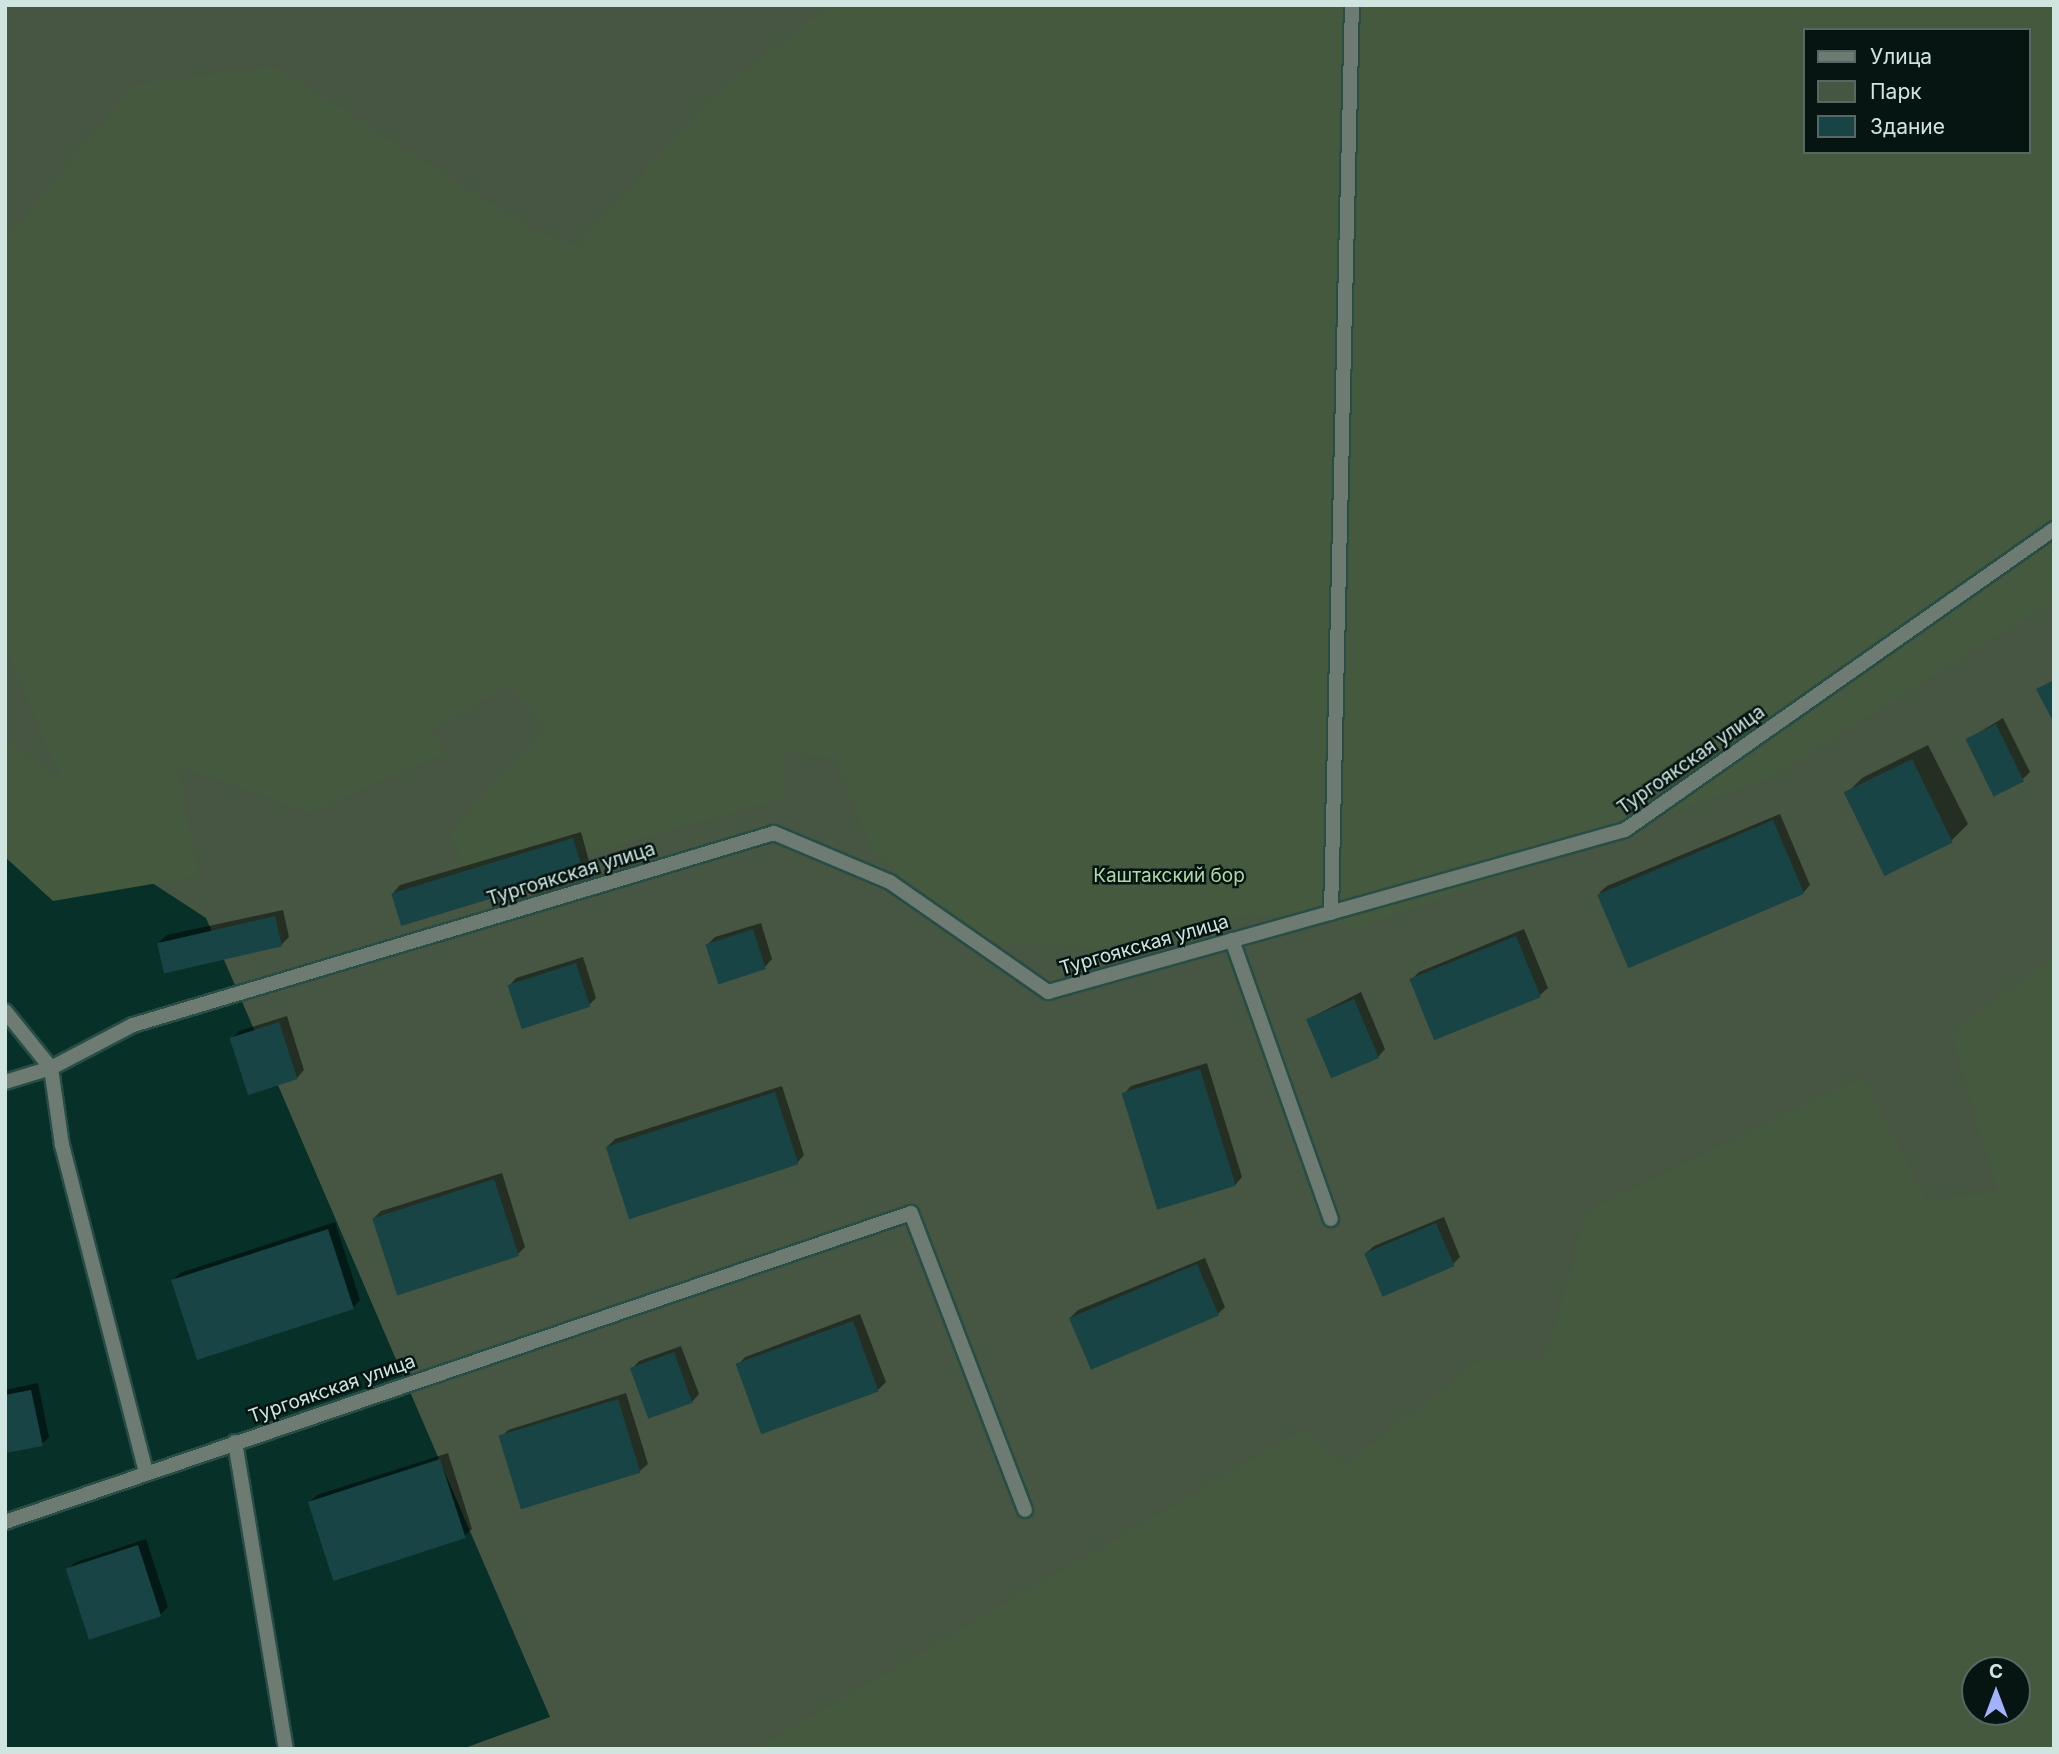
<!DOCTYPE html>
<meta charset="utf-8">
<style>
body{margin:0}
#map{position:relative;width:2059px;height:1754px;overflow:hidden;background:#073028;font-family:Inter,sans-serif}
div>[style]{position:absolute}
.green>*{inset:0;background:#475643}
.forest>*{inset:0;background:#45593f}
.shadow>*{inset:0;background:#0007}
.building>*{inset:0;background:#184445;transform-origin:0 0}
.roads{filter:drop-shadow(2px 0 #274d45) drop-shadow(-2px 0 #274d45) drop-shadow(0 2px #274d45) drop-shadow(0 -2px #274d45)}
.lane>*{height:14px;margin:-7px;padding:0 7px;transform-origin:7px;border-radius:7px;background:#6d7b72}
.street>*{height:14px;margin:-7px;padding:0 7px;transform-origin:7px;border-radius:7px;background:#6d7b72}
span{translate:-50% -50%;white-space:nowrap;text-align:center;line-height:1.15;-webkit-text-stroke:5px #061511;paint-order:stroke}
.street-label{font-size:19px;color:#d1e5e0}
.park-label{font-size:19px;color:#b3d8a7}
.frame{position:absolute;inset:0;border:7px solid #d1e5e0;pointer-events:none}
.legend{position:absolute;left:1803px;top:28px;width:228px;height:126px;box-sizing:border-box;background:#061511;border:2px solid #576864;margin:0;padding:9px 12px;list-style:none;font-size:21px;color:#d1e5e0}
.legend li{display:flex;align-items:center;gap:14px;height:35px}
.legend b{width:35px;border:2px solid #576864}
.north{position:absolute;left:1961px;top:1656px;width:70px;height:70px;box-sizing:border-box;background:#061511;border:2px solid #576864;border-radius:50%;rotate:0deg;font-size:19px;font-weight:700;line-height:28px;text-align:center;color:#d1e5e0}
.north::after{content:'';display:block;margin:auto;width:24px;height:32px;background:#a2b2fd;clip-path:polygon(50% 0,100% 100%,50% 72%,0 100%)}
</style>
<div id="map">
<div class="green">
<i style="clip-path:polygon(evenodd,5px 5px,2054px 5px,2054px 1749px,462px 1749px,550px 1717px,206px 918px,5px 787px,5px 5px,1805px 30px,2029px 30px,2029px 152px,1805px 152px,1805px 30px,5px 5px,1975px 1670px,2017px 1670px,2017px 1712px,1975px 1712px,1975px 1670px)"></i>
</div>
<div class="forest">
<i style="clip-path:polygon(evenodd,830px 5px,2054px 5px,2054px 600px,1774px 776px,1359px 928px,1250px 914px,1100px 948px,983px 942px,873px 852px,835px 759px,785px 751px,782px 799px,474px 885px,449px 832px,544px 728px,509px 685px,432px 731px,447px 753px,310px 812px,178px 766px,199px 876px,53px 901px,5px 857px,5px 739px,61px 779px,5px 646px,5px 239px,134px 85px,274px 66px,532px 229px,578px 246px,707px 100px,830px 5px,1805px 30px,2029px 30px,2029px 152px,1805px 152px,1805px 30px)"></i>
<i style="clip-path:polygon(evenodd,2054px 956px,2054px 1749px,756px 1749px,1302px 1430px,1345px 1464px,1480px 1360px,1546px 1359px,1587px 1211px,1863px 1077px,1926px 1200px,1998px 1192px,1951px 1032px,2054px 956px,1975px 1670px,2017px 1670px,2017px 1712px,1975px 1712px,1975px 1670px)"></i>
</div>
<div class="shadow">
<i style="clip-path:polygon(2003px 718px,2030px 772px,2023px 779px,1968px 739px)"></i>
<i style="clip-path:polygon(1928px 745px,1968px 824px,1952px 840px,1886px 873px,1846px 794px,1862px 778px)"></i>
<i style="clip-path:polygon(1780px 814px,1810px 885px,1803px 893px,1599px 893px,1607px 886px)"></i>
<i style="clip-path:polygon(581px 832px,589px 861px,582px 868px,393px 893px,400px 885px)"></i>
<i style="clip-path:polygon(283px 910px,289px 937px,281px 945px,159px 942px,167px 935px)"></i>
<i style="clip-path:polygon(761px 923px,772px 959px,765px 967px,707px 945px,715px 937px)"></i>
<i style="clip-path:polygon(1524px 929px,1548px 988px,1540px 995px,1411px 980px,1419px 972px)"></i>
<i style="clip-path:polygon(583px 957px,596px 998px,589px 1005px,509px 986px,516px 978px)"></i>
<i style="clip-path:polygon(1361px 992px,1385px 1049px,1378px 1057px,1308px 1019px)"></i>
<i style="clip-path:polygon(287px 1016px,304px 1070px,297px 1078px,232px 1039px,239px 1031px)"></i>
<i style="clip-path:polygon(1207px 1063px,1242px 1177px,1235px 1185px,1124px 1094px,1131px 1086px)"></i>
<i style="clip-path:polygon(782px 1086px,804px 1155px,797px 1163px,607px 1147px,615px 1139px)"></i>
<i style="clip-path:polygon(502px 1173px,525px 1247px,518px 1254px,374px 1218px,381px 1211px)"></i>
<i style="clip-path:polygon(1444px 1217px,1460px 1257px,1453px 1264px,1366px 1253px,1374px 1246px)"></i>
<i style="clip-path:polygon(335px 1222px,360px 1300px,353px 1308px,173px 1280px,180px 1273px)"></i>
<i style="clip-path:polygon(1205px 1258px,1225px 1307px,1218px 1314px,1070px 1318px,1078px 1310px)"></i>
<i style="clip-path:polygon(860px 1314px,886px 1382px,878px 1390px,738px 1365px,745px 1357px)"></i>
<i style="clip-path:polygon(681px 1346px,699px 1394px,692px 1402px,632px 1369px,639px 1361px)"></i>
<i style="clip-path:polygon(38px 1383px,49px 1437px,42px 1444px,5px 1452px,5px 1390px)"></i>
<i style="clip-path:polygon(626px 1393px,648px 1464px,640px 1471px,501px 1437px,508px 1430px)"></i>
<i style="clip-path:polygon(448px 1453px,472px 1529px,464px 1536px,310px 1502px,317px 1495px)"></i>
<i style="clip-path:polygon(146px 1539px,168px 1607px,160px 1615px,68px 1569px,76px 1562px)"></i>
</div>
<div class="building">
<i style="clip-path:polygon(2054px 680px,2054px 723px,2036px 689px)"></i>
<i style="left:1996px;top:724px;width:64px;height:34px;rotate:64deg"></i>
<i style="left:1912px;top:759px;width:93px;height:76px;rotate:64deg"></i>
<i style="left:1773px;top:820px;width:80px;height:191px;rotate:67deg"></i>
<i style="left:573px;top:838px;width:34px;height:190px;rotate:73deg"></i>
<i style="left:275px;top:916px;width:31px;height:121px;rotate:77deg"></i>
<i style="left:753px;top:929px;width:42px;height:50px;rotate:72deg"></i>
<i style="left:1516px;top:936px;width:66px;height:115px;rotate:68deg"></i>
<i style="left:576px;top:963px;width:46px;height:72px;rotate:72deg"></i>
<i style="left:1354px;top:999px;width:64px;height:52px;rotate:67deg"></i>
<i style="left:279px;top:1022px;width:60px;height:52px;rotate:72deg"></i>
<i style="left:1200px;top:1069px;width:122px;height:82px;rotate:73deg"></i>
<i style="left:775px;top:1092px;width:76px;height:178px;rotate:72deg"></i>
<i style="left:494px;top:1179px;width:81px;height:128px;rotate:72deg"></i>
<i style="left:1436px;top:1223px;width:47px;height:78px;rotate:67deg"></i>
<i style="left:328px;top:1229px;width:84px;height:165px;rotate:72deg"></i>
<i style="left:1197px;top:1264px;width:56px;height:139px;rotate:67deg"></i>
<i style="left:853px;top:1321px;width:75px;height:125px;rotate:70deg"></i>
<i style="left:674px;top:1352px;width:54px;height:47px;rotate:70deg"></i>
<i style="clip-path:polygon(31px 1390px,43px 1446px,5px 1453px,5px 1395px)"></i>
<i style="left:618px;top:1399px;width:77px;height:125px;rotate:73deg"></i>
<i style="left:440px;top:1459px;width:83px;height:139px;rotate:72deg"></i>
<i style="left:138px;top:1545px;width:75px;height:76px;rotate:72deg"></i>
</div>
<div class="roads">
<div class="lane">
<i style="left:1331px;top:913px;width:908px;rotate:-88.68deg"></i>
<i style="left:1232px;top:940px;width:296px;rotate:70.5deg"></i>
<i style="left:911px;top:1213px;width:318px;rotate:69deg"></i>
<i style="left:235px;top:1442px;width:311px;rotate:80.6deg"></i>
</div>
<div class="street">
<i style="left:5px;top:1011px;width:73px;rotate:51.1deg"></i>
<i style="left:51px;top:1068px;width:78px;rotate:81.9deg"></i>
<i style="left:62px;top:1145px;width:338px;rotate:75.6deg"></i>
<i style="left:5px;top:1082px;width:48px;rotate:-16.9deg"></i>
<i style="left:51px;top:1068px;width:93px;rotate:-27.7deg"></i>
<i style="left:133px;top:1025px;width:669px;rotate:-16.67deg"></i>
<i style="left:774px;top:833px;width:126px;rotate:22.9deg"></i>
<i style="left:890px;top:882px;width:193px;rotate:34.8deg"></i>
<i style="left:1048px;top:992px;width:599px;rotate:-15.68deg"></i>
<i style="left:1625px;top:830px;width:524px;rotate:-35.05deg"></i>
<i style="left:5px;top:1522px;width:957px;rotate:-18.83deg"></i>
</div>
</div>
<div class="street-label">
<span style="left:1691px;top:760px;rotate:-35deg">Тургоякская улица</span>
<span style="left:571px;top:874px;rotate:-17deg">Тургоякская улица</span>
<span style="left:1144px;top:945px;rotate:-16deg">Тургоякская улица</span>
<span style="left:332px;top:1389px;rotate:-19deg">Тургоякская улица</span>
</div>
<div class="park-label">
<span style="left:1169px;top:876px">Каштакский бор</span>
</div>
<div class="frame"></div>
<ul class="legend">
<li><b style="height:9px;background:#6d7b72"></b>Улица</li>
<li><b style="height:19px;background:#475643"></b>Парк</li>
<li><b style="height:19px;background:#184445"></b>Здание</li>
</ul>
<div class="north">С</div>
</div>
